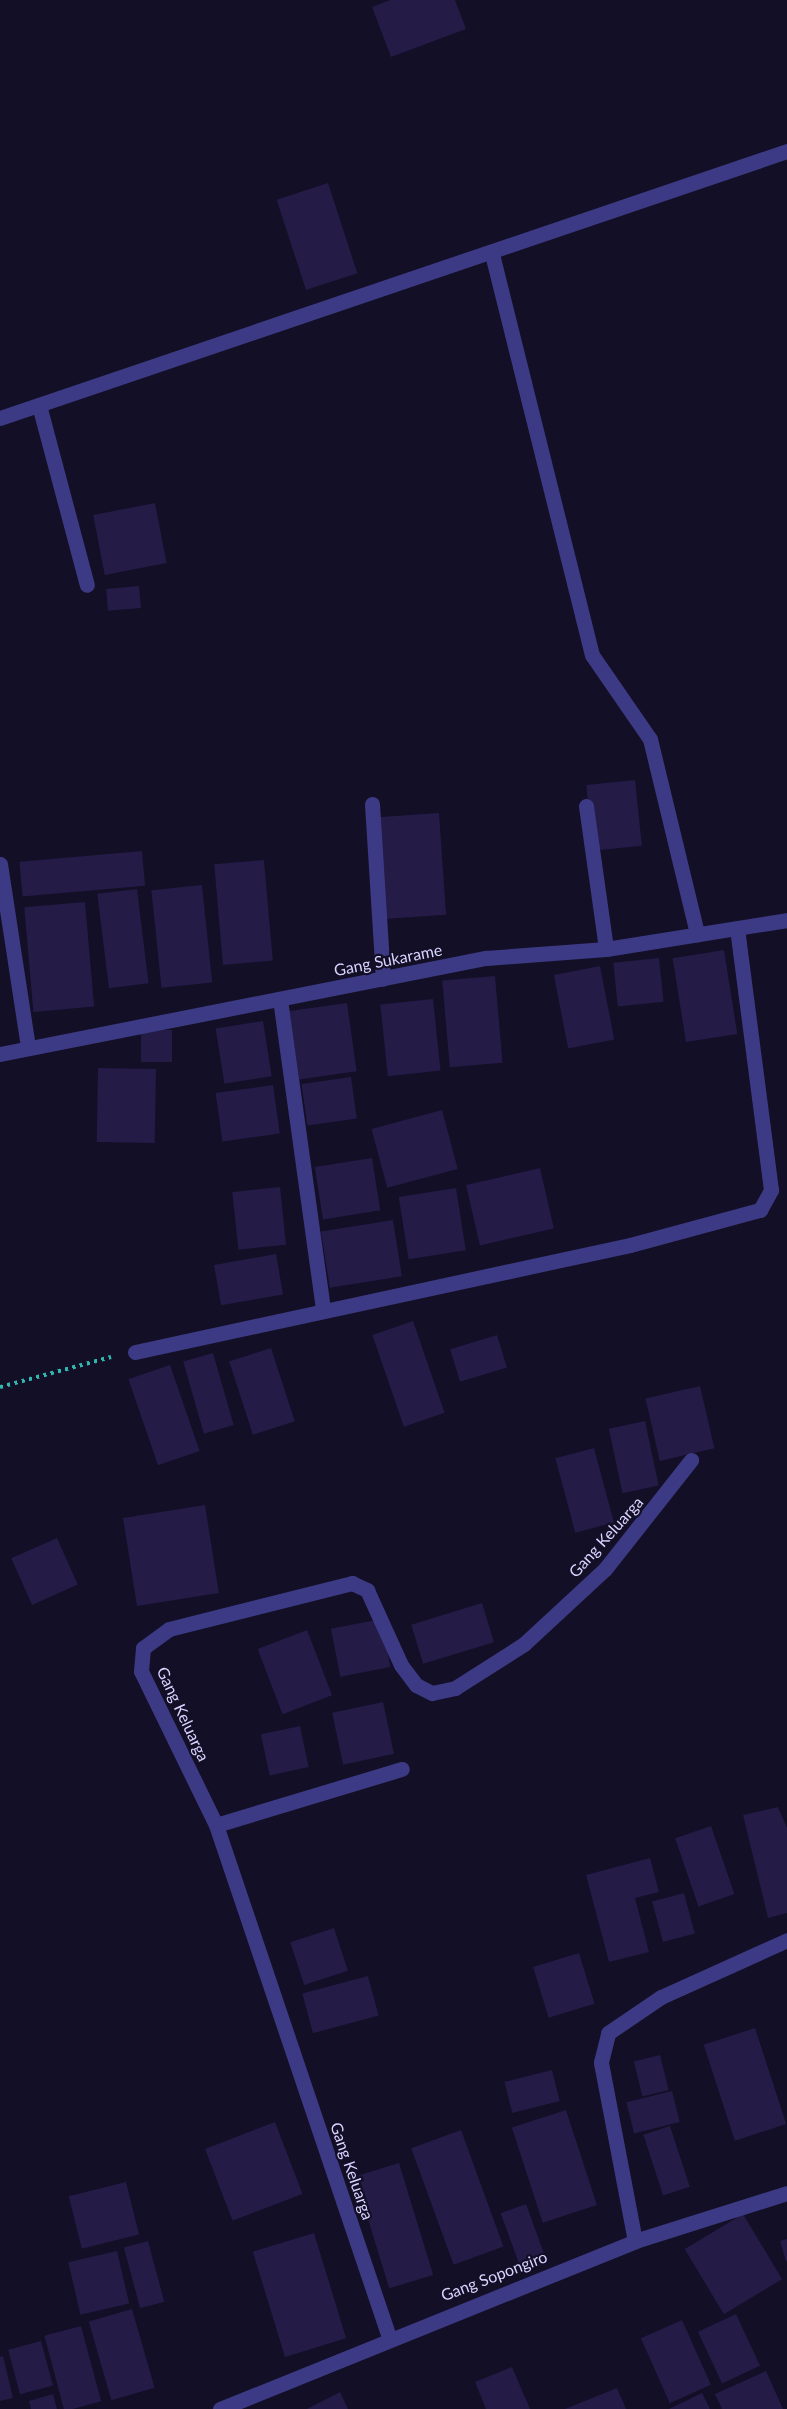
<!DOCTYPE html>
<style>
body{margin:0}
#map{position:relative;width:787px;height:2409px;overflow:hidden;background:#130f26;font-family:Lato,sans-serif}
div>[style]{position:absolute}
.building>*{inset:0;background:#241b47;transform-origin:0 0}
.path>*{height:4px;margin-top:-2px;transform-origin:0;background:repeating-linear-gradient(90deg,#2fb8b0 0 3px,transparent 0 7.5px)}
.minor>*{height:15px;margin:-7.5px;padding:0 7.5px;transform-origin:7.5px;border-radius:7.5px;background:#3d3a85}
span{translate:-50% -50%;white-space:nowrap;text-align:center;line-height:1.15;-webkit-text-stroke:4.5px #130f26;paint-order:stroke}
.street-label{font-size:16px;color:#d9d4ff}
</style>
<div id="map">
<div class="building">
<i style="clip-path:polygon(390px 0,455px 0,466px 29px,391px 57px,372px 7px)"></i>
<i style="left:328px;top:183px;width:95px;height:54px;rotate:72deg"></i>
<i style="left:155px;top:503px;width:61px;height:63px;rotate:79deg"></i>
<i style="left:139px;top:586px;width:22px;height:33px;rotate:85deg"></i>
<i style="left:635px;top:780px;width:66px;height:49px;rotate:84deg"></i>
<i style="left:439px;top:813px;width:102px;height:62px;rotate:86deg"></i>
<i style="left:142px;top:851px;width:35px;height:123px;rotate:85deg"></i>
<i style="left:264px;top:860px;width:101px;height:50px;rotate:85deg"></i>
<i style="left:202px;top:885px;width:98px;height:51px;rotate:84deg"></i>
<i style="left:137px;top:889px;width:95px;height:40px;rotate:83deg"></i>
<i style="left:85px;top:902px;width:105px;height:61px;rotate:85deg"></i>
<i style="left:724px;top:950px;width:85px;height:52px;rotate:81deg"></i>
<i style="left:659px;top:958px;width:44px;height:46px;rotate:84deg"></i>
<i style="left:600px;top:966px;width:75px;height:47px;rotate:79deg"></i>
<i style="left:495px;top:976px;width:87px;height:53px;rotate:85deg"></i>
<i style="left:433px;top:999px;width:72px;height:53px;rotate:84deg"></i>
<i style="left:347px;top:1003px;width:69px;height:58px;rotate:82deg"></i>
<i style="left:263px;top:1021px;width:56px;height:48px;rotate:81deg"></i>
<i style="left:141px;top:1030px;width:31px;height:32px"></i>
<i style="left:98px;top:1068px;width:58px;height:74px;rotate:1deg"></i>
<i style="left:351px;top:1077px;width:42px;height:50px;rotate:82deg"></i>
<i style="left:273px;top:1085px;width:49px;height:58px;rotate:82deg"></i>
<i style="left:442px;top:1110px;width:61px;height:73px;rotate:75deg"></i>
<i style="left:372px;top:1158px;width:53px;height:58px;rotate:81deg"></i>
<i style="left:540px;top:1168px;width:62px;height:76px;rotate:77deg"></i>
<i style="left:280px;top:1187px;width:58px;height:48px;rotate:84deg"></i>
<i style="left:456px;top:1188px;width:63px;height:58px;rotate:81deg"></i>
<i style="left:393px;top:1220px;width:57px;height:73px;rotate:81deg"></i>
<i style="left:276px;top:1254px;width:41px;height:63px;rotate:80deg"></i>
<i style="left:413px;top:1321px;width:97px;height:43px;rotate:71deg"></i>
<i style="left:497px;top:1335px;width:34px;height:49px;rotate:73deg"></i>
<i style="left:271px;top:1348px;width:77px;height:44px;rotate:72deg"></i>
<i style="left:213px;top:1353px;width:75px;height:31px;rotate:74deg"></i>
<i style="left:170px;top:1365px;width:91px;height:44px;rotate:71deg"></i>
<i style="left:700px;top:1386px;width:64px;height:56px;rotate:77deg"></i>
<i style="left:645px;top:1421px;width:66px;height:37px;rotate:78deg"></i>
<i style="left:594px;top:1448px;width:77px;height:40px;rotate:75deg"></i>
<i style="left:205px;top:1505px;width:89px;height:83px;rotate:81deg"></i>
<i style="left:57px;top:1538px;width:51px;height:50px;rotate:66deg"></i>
<i style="left:482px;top:1603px;width:41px;height:74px;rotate:73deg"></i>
<i style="left:381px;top:1619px;width:49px;height:51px;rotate:79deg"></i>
<i style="left:307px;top:1630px;width:70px;height:53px;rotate:69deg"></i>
<i style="left:383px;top:1702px;width:53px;height:52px;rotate:78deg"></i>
<i style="left:300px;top:1726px;width:42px;height:40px;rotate:78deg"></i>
<i style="clip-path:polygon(778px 1807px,787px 1828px,787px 1913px,768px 1918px,743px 1815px)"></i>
<i style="left:711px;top:1826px;width:72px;height:38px;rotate:71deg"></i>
<i style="clip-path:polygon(650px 1858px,659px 1892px,635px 1898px,649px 1952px,609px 1962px,586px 1875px)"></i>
<i style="left:684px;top:1893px;width:42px;height:33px;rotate:75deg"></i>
<i style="left:334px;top:1928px;width:45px;height:46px;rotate:72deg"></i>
<i style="left:579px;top:1953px;width:53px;height:48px;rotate:73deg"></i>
<i style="left:368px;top:1976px;width:41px;height:68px;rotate:75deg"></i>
<i style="left:755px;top:2028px;width:101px;height:54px;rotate:72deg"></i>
<i style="left:660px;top:2055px;width:36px;height:27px;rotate:76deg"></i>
<i style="left:552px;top:2070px;width:32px;height:49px;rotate:76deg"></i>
<i style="left:672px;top:2091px;width:32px;height:47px;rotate:76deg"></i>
<i style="left:566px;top:2110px;width:100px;height:57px;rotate:72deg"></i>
<i style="left:275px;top:2122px;width:77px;height:75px;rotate:69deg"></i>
<i style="left:670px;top:2126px;width:64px;height:28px;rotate:72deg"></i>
<i style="left:461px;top:2130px;width:124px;height:53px;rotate:70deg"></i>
<i style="left:399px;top:2163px;width:117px;height:46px;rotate:73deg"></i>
<i style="left:126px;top:2182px;width:54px;height:59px;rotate:76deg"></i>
<i style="left:526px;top:2204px;width:63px;height:27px;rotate:70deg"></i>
<i style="left:743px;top:2214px;width:76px;height:68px;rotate:59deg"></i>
<i style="left:314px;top:2233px;width:110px;height:64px;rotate:73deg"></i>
<i style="clip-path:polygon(787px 2239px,787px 2261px,786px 2261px,780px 2241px)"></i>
<i style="left:148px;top:2241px;width:63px;height:25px;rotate:75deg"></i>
<i style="left:117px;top:2251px;width:54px;height:50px;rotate:77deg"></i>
<i style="left:132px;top:2309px;width:82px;height:45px;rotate:74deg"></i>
<i style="left:736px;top:2314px;width:57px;height:42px;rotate:65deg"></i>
<i style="left:682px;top:2320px;width:71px;height:45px;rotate:66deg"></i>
<i style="left:81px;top:2326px;width:78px;height:38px;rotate:75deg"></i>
<i style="left:41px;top:2341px;width:46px;height:34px;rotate:75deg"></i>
<i style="clip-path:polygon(3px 2356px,13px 2398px,0 2401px,0 2357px)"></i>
<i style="clip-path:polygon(512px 2367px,530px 2409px,486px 2409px,475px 2382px)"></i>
<i style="clip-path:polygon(766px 2371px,783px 2409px,722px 2409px,715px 2394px)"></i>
<i style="clip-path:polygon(617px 2388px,626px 2409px,565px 2409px)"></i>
<i style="clip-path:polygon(340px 2392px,348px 2409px,307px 2409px)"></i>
<i style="clip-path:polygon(702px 2393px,710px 2409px,669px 2409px)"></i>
<i style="clip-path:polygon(53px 2394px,57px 2409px,31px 2409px,29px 2401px)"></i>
</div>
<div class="path">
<i style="left:0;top:1387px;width:115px;rotate:-15.1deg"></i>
</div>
<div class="minor">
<i style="left:492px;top:254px;width:413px;rotate:76deg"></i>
<i style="left:592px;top:655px;width:102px;rotate:55.4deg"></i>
<i style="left:650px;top:739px;width:201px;rotate:76.4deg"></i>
<i style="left:39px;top:405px;width:186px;rotate:75.1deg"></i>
<i style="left:0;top:418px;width:831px;rotate:-18.74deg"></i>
<i style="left:372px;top:804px;width:175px;rotate:86.4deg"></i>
<i style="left:586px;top:806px;width:144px;rotate:82deg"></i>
<i style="left:0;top:864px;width:186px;rotate:81.3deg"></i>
<i style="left:280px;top:999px;width:313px;rotate:82.1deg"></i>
<i style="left:0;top:1054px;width:495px;rotate:-11.2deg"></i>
<i style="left:486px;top:958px;width:120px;rotate:-4.3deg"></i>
<i style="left:606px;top:949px;width:183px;rotate:-9.1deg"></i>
<i style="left:135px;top:1352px;width:506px;rotate:-12.2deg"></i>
<i style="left:630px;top:1245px;width:135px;rotate:-15.1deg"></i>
<i style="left:760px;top:1210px;width:23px;rotate:-61deg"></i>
<i style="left:771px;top:1190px;width:264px;rotate:-97.4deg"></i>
<i style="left:216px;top:1825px;width:194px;rotate:-16.8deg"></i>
<i style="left:635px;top:2241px;width:182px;rotate:-100.8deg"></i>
<i style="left:601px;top:2062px;width:30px;rotate:-76deg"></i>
<i style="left:608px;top:2033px;width:64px;rotate:-34.2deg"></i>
<i style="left:661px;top:1997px;width:138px;rotate:-24.3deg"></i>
<i style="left:389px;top:2337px;width:540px;rotate:-108.67deg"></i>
<i style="left:216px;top:1825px;width:171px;rotate:-116deg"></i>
<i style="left:141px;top:1671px;width:23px;rotate:-85deg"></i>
<i style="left:143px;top:1648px;width:32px;rotate:-36deg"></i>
<i style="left:169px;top:1629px;width:189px;rotate:-14.1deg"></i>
<i style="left:352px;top:1583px;width:17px;rotate:25deg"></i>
<i style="left:367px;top:1590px;width:82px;rotate:65.6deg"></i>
<i style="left:401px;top:1665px;width:25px;rotate:53deg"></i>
<i style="left:416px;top:1685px;width:18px;rotate:27deg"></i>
<i style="left:432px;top:1693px;width:24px;rotate:-12deg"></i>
<i style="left:455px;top:1688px;width:82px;rotate:-32.5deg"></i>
<i style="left:524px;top:1644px;width:110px;rotate:-42.8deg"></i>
<i style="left:605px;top:1569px;width:139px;rotate:-51.7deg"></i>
<i style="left:220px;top:2409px;width:448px;rotate:-22deg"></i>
<i style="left:635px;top:2241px;width:159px;rotate:-17.5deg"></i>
</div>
<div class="street-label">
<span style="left:388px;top:960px;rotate:-11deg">Gang Sukarame</span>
<span style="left:606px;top:1537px;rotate:-48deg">Gang Keluarga</span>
<span style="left:183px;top:1714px;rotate:65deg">Gang Keluarga</span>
<span style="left:352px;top:2171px;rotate:71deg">Gang Keluarga</span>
<span style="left:494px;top:2276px;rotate:-21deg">Gang Sopongiro</span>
</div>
</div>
